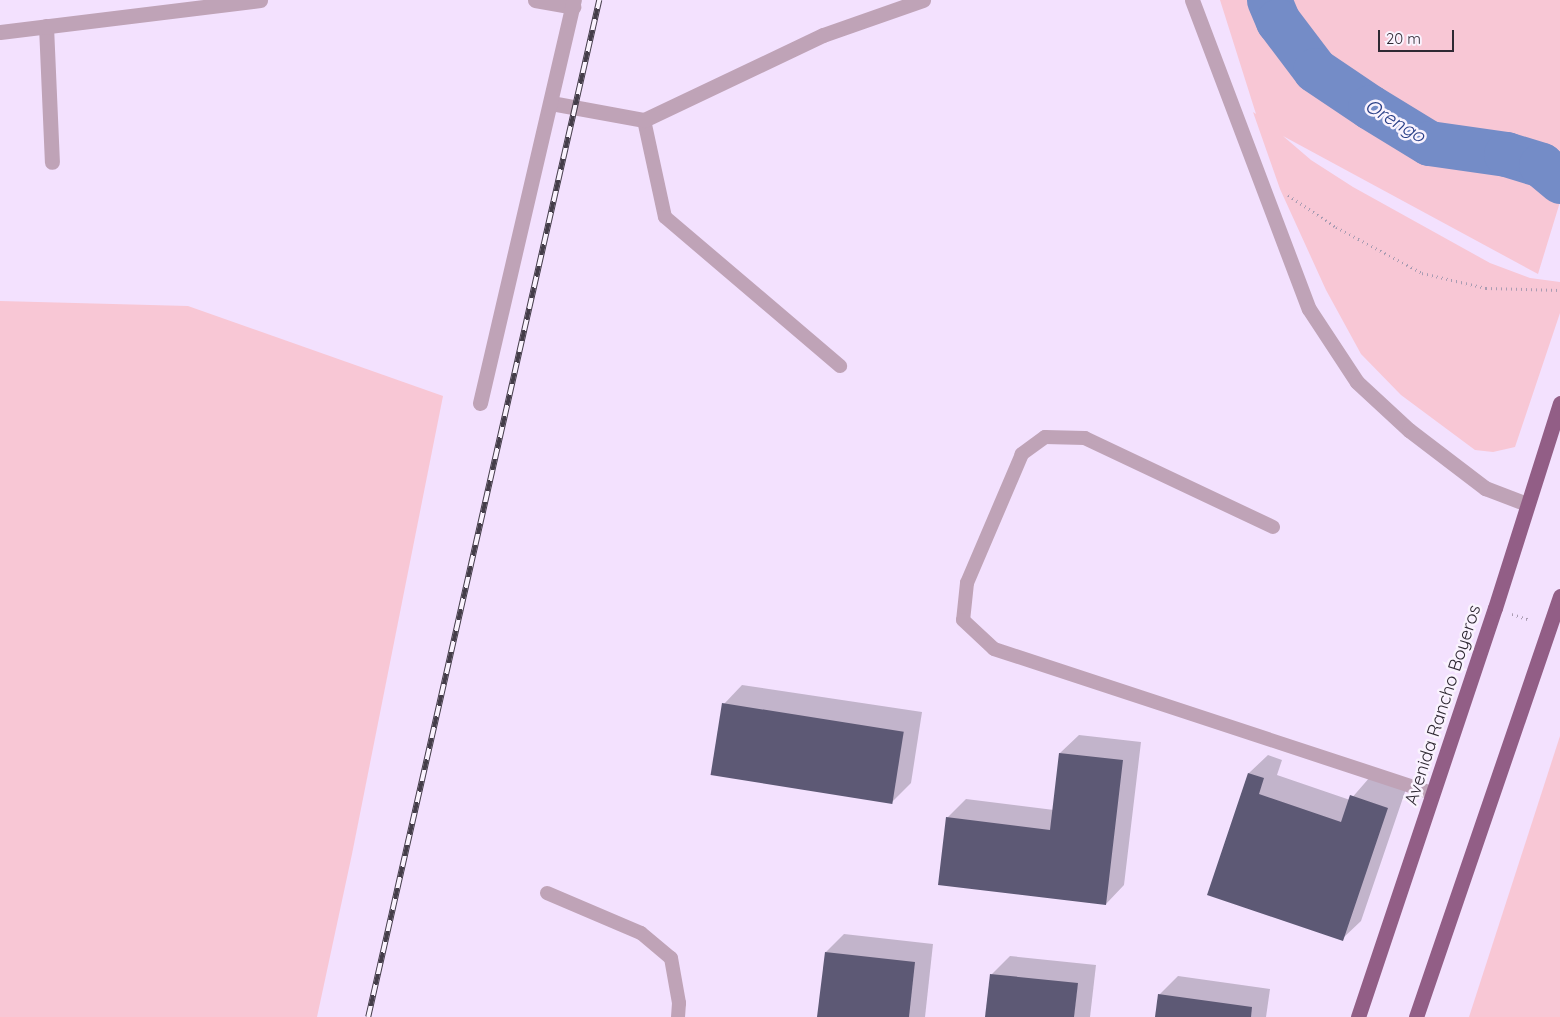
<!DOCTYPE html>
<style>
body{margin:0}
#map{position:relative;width:1560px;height:1017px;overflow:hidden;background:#f3e1fe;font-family:Quicksand,sans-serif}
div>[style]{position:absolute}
.green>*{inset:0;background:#f8c7d5}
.shadow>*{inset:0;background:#0003}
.river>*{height:45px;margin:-22.5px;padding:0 22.5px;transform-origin:22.5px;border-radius:22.5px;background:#748cc7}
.building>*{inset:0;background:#5d5975;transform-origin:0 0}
.path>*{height:3px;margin-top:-1.5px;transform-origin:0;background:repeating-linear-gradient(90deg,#a99cb2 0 1px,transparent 0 5px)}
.service>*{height:14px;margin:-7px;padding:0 7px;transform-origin:7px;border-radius:7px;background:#bfa3b7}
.minor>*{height:15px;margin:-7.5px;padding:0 7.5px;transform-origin:7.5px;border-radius:7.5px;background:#bfa3b7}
.trunk>*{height:15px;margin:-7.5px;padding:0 7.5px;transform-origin:7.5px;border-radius:7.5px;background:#925e86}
.rail>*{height:5.5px;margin-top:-2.75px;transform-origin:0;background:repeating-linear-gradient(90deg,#faf3fe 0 11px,#443d49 0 22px);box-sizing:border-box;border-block:1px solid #443d49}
span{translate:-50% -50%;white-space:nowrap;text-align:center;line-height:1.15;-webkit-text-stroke:5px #faf3fe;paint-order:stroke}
.street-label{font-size:18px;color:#2f2933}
.water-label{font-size:19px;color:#293f87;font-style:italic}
.scale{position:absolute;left:1378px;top:30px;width:76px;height:22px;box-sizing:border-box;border:2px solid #2f2933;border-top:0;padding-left:6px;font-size:15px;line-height:18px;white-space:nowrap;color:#2f2933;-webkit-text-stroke:4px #faf3fe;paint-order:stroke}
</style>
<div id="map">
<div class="green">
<i style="clip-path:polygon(1220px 0,1560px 0,1560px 202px,1538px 274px,1283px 136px,1311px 160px,1353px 187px,1490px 263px,1530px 278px,1560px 282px,1560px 313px,1515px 447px,1493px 452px,1475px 450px,1401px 395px,1361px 354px,1326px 290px,1280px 189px,1253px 112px,1256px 114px)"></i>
<i style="clip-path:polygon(0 301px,188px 306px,443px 396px,352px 854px,317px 1017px,0 1017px)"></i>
<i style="clip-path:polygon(1560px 736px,1560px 1017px,1469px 1017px)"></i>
</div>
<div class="shadow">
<i style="clip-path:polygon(742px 685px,922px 712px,911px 783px,892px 802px,724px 704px)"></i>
<i style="clip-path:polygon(1079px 735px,1141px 742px,1124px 885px,1106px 904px,947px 818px,966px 799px,1054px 810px,1060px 753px)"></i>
<i style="clip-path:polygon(1268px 755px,1282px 760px,1277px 775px,1350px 800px,1370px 777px,1406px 789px,1361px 921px,1342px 939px,1208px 894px,1249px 773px)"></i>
<i style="clip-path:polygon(844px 934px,933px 944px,925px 1017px,818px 1017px,826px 952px)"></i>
<i style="clip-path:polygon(1010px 956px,1096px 965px,1090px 1017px,987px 1017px,992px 974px)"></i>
<i style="clip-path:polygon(1178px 976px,1270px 989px,1266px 1017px,1156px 1017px,1159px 995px)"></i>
</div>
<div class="river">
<i style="left:1269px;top:0;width:23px;rotate:67deg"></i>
<i style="left:1278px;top:21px;width:61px;rotate:52.9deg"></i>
<i style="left:1315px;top:70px;width:66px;rotate:33.9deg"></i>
<i style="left:1370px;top:107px;width:69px;rotate:31.4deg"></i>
<i style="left:1429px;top:143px;width:78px;rotate:8.1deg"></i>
<i style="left:1506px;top:154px;width:37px;rotate:17deg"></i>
<i style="left:1541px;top:165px;width:25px;rotate:40deg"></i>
</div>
<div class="building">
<i style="left:722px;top:703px;width:184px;height:73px;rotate:9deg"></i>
<i style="clip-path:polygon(1059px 753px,1123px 760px,1106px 905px,938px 885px,946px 817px,1050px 830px)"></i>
<i style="clip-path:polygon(1248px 773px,1264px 778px,1259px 794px,1341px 822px,1350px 795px,1388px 808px,1343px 941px,1207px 895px)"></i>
<i style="clip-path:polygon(825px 952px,915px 962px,909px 1017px,817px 1017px)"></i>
<i style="clip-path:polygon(990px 974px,1078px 983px,1074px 1017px,985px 1017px)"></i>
<i style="clip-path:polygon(1158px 994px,1252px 1007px,1251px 1017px,1155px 1017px)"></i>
</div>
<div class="path">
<i style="left:1288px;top:195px;width:58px;rotate:33.7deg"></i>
<i style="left:1336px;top:227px;width:98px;rotate:28.1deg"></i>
<i style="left:1422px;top:273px;width:66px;rotate:13.2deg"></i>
<i style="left:1486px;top:288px;width:74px;rotate:1.5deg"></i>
<i style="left:1512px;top:614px;width:19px;rotate:18deg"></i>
</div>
<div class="service">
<i style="left:644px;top:120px;width:99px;rotate:77.8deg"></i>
<i style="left:665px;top:217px;width:230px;rotate:40.4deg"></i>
<i style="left:1273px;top:527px;width:208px;rotate:-154.7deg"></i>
<i style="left:1085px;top:438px;width:40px;rotate:-178.6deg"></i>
<i style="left:1045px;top:437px;width:29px;rotate:144deg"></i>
<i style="left:1022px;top:454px;width:140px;rotate:113.1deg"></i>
<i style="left:967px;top:583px;width:37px;rotate:96deg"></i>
<i style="left:963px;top:620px;width:42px;rotate:43.1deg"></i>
<i style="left:994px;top:649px;width:462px;rotate:18.2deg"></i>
<i style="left:547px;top:893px;width:102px;rotate:23.1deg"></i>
<i style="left:641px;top:933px;width:39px;rotate:40deg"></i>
<i style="left:671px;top:958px;width:46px;rotate:79.9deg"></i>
<i style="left:679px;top:1003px;width:14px;rotate:94deg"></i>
</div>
<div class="minor">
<i style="left:535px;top:0;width:39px;rotate:10deg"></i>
<i style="left:1192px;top:0;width:330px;rotate:69.3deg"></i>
<i style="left:1309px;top:309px;width:87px;rotate:56.7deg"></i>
<i style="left:1357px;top:382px;width:71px;rotate:42.7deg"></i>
<i style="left:1409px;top:430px;width:96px;rotate:37.3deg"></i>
<i style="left:1485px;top:488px;width:45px;rotate:20.9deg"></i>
<i style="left:46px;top:26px;width:136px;rotate:87.5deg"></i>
<i style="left:0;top:32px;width:262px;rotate:-7deg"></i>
<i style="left:551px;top:103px;width:95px;rotate:10.4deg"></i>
<i style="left:644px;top:120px;width:198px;rotate:-25.4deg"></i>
<i style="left:823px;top:35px;width:106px;rotate:-19.3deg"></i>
<i style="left:480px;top:403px;width:414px;rotate:-76.9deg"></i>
</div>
<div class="trunk">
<i style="left:1358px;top:1017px;width:431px;rotate:-71.5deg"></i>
<i style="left:1495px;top:608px;width:215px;rotate:-72.4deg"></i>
<i style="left:1416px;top:1017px;width:445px;rotate:-71.1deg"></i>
</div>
<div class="rail">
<i style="left:368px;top:1017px;width:1043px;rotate:-77.2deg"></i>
</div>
<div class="street-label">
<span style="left:1443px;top:705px;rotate:-72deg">Avenida Rancho Boyeros</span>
</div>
<div class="water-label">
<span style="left:1395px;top:121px;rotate:31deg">Orengo</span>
</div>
<div class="scale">20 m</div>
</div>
